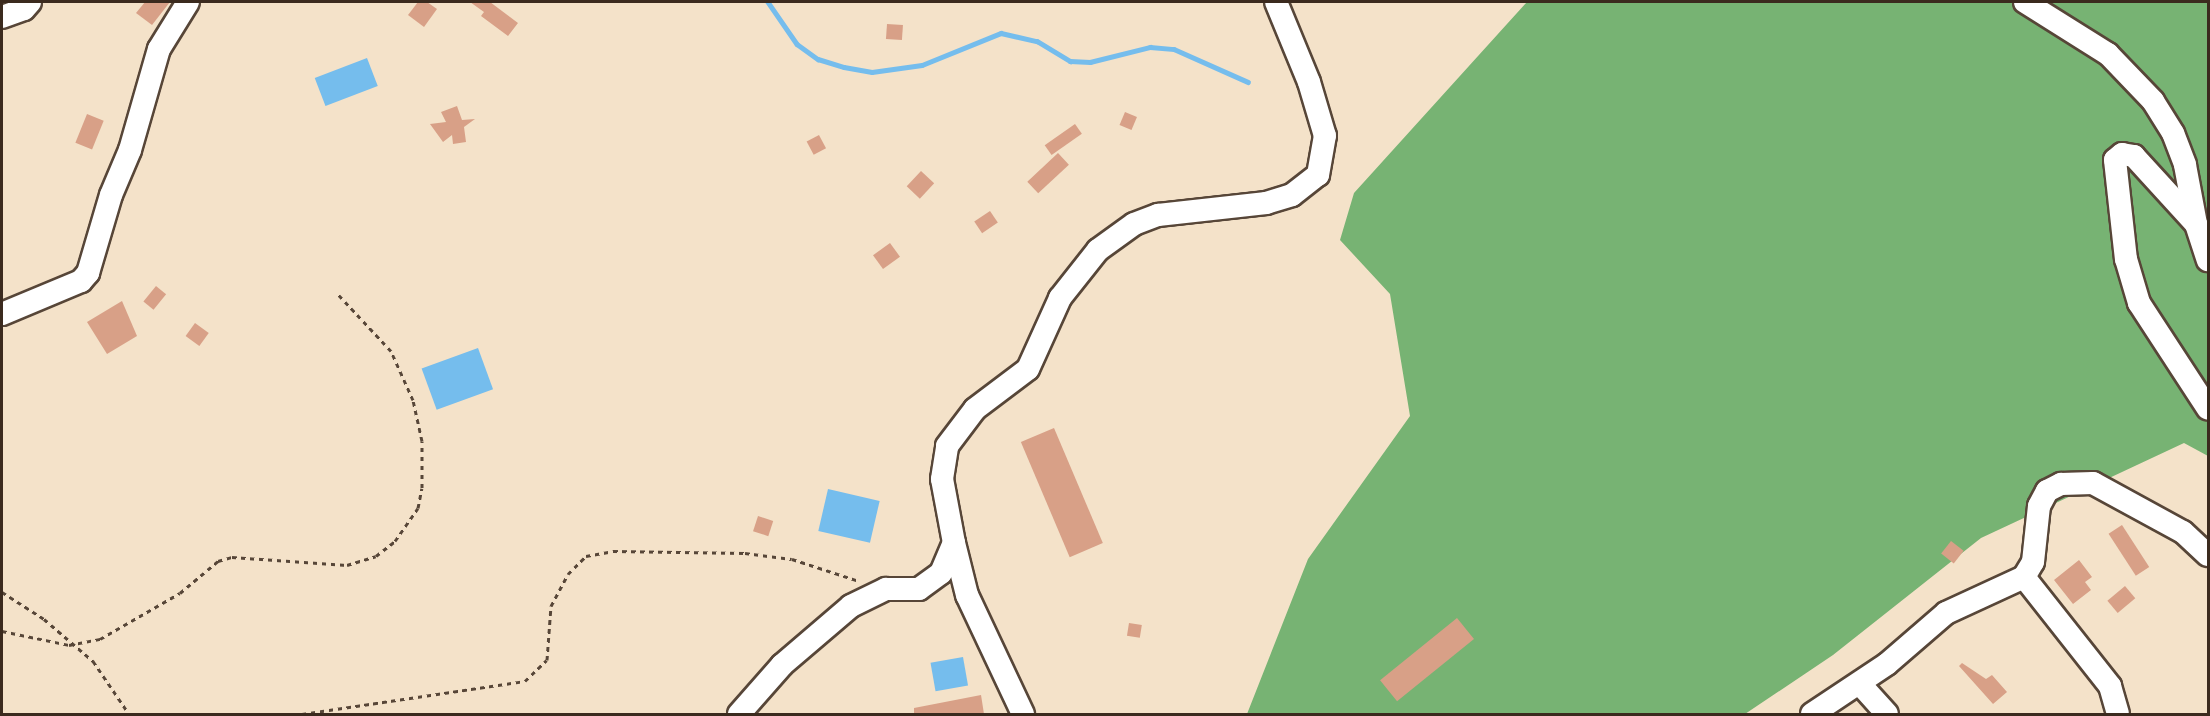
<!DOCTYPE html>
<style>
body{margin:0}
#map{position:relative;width:2210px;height:716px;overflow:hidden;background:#f4e2c9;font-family:Dekko,sans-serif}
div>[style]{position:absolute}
.forest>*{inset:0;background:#77b373}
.water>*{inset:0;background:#75bded;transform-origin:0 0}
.stream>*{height:4.5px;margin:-2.25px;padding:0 2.25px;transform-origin:2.25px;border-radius:2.25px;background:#75bded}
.building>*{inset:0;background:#d8a087;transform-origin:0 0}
.path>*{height:3px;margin-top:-1.5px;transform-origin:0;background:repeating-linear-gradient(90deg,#574638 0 4.5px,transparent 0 9px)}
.roads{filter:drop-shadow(2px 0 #574638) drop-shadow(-2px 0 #574638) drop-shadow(0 2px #574638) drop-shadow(0 -2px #574638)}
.minor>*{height:22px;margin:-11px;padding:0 11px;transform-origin:11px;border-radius:11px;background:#fff}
span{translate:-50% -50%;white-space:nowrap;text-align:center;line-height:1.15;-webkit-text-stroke:4.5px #f6f6f2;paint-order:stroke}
.frame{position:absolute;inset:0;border:3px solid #3b2a1e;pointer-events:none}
</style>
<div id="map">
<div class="forest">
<i style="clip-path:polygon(1527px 2px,2208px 2px,2208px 456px,2184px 443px,1981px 538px,1833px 655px,1745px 714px,1247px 714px,1308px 559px,1410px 416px,1390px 294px,1340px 240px,1354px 193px)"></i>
</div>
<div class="water">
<i style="left:367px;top:58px;width:30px;height:56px;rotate:69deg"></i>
<i style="left:478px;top:348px;width:44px;height:60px;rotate:70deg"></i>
<i style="left:828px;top:489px;width:53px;height:43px;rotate:13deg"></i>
<i style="left:963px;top:657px;width:29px;height:33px;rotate:80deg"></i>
</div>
<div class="stream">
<i style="left:768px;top:2px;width:51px;rotate:55.4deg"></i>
<i style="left:797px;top:44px;width:26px;rotate:36deg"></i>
<i style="left:818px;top:59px;width:27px;rotate:17deg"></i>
<i style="left:844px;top:67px;width:28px;rotate:10deg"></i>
<i style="left:872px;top:72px;width:50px;rotate:-8deg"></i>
<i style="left:922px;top:65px;width:85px;rotate:-22.1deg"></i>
<i style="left:1001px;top:33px;width:37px;rotate:13deg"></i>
<i style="left:1037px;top:41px;width:39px;rotate:31deg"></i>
<i style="left:1070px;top:61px;width:20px;rotate:3deg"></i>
<i style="left:1090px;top:62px;width:62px;rotate:-14deg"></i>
<i style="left:1150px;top:47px;width:24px;rotate:5deg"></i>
<i style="left:1174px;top:49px;width:81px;rotate:24deg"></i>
</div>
<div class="building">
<i style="clip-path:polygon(145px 2px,170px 2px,152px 25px,136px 13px)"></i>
<i style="clip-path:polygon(418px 2px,427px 2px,437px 9px,424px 27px,408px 15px)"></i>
<i style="clip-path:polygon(470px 2px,490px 2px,518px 23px,508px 36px,481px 16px,484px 12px)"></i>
<i style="left:887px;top:24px;width:16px;height:15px;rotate:4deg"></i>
<i style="clip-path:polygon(457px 106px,462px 120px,475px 119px,464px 127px,466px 142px,453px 144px,452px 135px,443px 142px,430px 124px,446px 122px,441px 112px)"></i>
<i style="left:1125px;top:112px;width:13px;height:14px;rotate:23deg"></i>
<i style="left:87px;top:114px;width:18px;height:31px;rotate:22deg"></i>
<i style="left:1075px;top:124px;width:12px;height:37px;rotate:55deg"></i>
<i style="left:819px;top:135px;width:15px;height:14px;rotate:62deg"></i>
<i style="left:1058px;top:153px;width:16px;height:42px;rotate:47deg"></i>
<i style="left:921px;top:171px;width:18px;height:21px;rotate:43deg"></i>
<i style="left:990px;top:211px;width:14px;height:19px;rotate:56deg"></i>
<i style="left:890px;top:243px;width:17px;height:21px;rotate:54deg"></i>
<i style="left:156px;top:286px;width:13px;height:20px;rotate:39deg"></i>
<i style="clip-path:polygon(122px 301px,137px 336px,107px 354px,87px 322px)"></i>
<i style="left:195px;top:323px;width:17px;height:16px;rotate:36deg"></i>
<i style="left:1054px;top:428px;width:125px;height:36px;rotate:67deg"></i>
<i style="left:758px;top:516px;width:16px;height:16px;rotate:18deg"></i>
<i style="left:2122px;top:525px;width:50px;height:16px;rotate:57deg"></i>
<i style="left:1951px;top:541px;width:16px;height:16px;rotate:38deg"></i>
<i style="clip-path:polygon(2079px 560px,2092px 577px,2085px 582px,2091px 590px,2073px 604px,2054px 580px)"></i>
<i style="left:2125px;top:586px;width:16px;height:23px;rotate:50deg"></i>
<i style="left:1457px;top:618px;width:27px;height:99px;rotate:51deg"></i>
<i style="left:1129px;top:623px;width:13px;height:13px;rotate:9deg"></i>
<i style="clip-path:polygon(1962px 663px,1986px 679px,1992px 675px,2007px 692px,1993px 704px,1959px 666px)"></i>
<i style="clip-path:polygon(981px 695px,984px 714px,914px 714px,914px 708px)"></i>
</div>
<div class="path">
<i style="left:2px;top:592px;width:50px;rotate:32.7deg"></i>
<i style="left:44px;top:619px;width:65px;rotate:40.6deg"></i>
<i style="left:93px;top:661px;width:64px;rotate:55.8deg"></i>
<i style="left:2px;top:631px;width:68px;rotate:11.8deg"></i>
<i style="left:69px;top:645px;width:32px;rotate:-11deg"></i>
<i style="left:100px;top:639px;width:92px;rotate:-29.9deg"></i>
<i style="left:180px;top:593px;width:50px;rotate:-40.1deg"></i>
<i style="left:218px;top:561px;width:15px;rotate:-16deg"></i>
<i style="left:232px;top:557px;width:115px;rotate:4deg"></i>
<i style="left:347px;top:565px;width:30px;rotate:-17deg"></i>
<i style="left:376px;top:556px;width:24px;rotate:-38deg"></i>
<i style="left:395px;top:541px;width:40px;rotate:-55.1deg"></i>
<i style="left:418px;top:508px;width:20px;rotate:-79deg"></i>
<i style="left:422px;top:488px;width:47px;rotate:-90deg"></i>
<i style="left:422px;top:441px;width:42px;rotate:-102.4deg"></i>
<i style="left:413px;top:400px;width:54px;rotate:-114.2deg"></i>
<i style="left:391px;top:351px;width:79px;rotate:-133deg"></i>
<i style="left:302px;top:714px;width:225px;rotate:-8.4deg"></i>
<i style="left:525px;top:681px;width:30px;rotate:-44deg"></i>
<i style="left:547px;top:660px;width:54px;rotate:-85.8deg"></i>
<i style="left:551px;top:606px;width:36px;rotate:-62deg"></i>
<i style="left:568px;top:574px;width:25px;rotate:-45deg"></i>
<i style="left:586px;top:556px;width:27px;rotate:-10deg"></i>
<i style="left:613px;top:551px;width:132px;rotate:0.9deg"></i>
<i style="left:745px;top:553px;width:47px;rotate:7.3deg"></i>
<i style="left:792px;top:559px;width:71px;rotate:18.2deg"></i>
</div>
<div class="roads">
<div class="minor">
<i style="left:2025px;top:2px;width:98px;rotate:32.1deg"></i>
<i style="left:2108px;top:54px;width:65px;rotate:46.2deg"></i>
<i style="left:2153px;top:101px;width:38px;rotate:58deg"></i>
<i style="left:2173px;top:133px;width:34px;rotate:69deg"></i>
<i style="left:2185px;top:165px;width:60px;rotate:79.4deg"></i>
<i style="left:2196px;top:224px;width:38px;rotate:72deg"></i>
<i style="left:2px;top:17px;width:23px;rotate:-20deg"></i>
<i style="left:24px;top:9px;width:9px;rotate:-49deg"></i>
<i style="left:2196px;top:224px;width:92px;rotate:-132.4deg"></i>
<i style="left:2134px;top:156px;width:12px;rotate:-171deg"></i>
<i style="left:2122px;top:154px;width:9px;rotate:139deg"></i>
<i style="left:2115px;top:160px;width:100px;rotate:83.7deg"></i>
<i style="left:2126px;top:259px;width:46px;rotate:73.5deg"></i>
<i style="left:2139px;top:303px;width:126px;rotate:56.9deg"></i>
<i style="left:2px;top:314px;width:86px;rotate:-22.7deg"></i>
<i style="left:81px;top:281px;width:11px;rotate:-49deg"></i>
<i style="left:88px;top:273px;width:81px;rotate:-73.6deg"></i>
<i style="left:111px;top:195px;width:49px;rotate:-67.1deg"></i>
<i style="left:130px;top:150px;width:105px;rotate:-74deg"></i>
<i style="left:159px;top:49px;width:55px;rotate:-58.3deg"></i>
<i style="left:954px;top:543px;width:54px;rotate:76deg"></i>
<i style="left:967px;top:595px;width:132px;rotate:64.8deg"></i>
<i style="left:2024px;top:577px;width:139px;rotate:51.7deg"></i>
<i style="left:2110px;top:686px;width:29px;rotate:74deg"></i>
<i style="left:1860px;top:684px;width:40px;rotate:48deg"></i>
<i style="left:739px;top:714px;width:65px;rotate:-48.7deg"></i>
<i style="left:782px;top:665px;width:91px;rotate:-40.5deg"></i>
<i style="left:851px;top:606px;width:39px;rotate:-26deg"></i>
<i style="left:886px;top:589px;width:33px"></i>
<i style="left:919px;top:589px;width:27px;rotate:-36deg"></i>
<i style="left:941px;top:573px;width:33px;rotate:-67deg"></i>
<i style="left:954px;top:543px;width:65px;rotate:-100.6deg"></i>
<i style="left:942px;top:479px;width:33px;rotate:-81deg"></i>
<i style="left:947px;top:446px;width:46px;rotate:-52.9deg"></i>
<i style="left:975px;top:409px;width:66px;rotate:-37deg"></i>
<i style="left:1028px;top:369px;width:78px;rotate:-65.7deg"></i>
<i style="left:1060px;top:298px;width:61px;rotate:-51.6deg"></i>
<i style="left:1098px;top:250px;width:44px;rotate:-35.8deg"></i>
<i style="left:1134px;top:224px;width:26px;rotate:-21deg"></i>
<i style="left:1158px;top:215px;width:109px;rotate:-6.3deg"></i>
<i style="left:1266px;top:203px;width:27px;rotate:-17deg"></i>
<i style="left:1292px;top:195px;width:33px;rotate:-38deg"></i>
<i style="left:1318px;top:175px;width:40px;rotate:-80deg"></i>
<i style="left:1325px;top:136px;width:56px;rotate:-106.5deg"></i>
<i style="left:1309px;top:82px;width:87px;rotate:-112.4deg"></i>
<i style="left:1812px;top:714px;width:90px;rotate:-33.7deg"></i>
<i style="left:1887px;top:664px;width:78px;rotate:-40.8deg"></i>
<i style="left:1946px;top:613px;width:86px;rotate:-24.8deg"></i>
<i style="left:2024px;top:577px;width:17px;rotate:-59deg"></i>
<i style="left:2033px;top:562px;width:56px;rotate:-83.9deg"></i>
<i style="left:2039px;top:506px;width:17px;rotate:-62deg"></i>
<i style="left:2047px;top:491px;width:16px;rotate:-27deg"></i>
<i style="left:2061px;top:484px;width:32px;rotate:-2deg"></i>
<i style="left:2093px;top:483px;width:102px;rotate:28.6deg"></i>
<i style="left:2183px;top:532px;width:34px;rotate:43deg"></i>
</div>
</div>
<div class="frame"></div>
</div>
